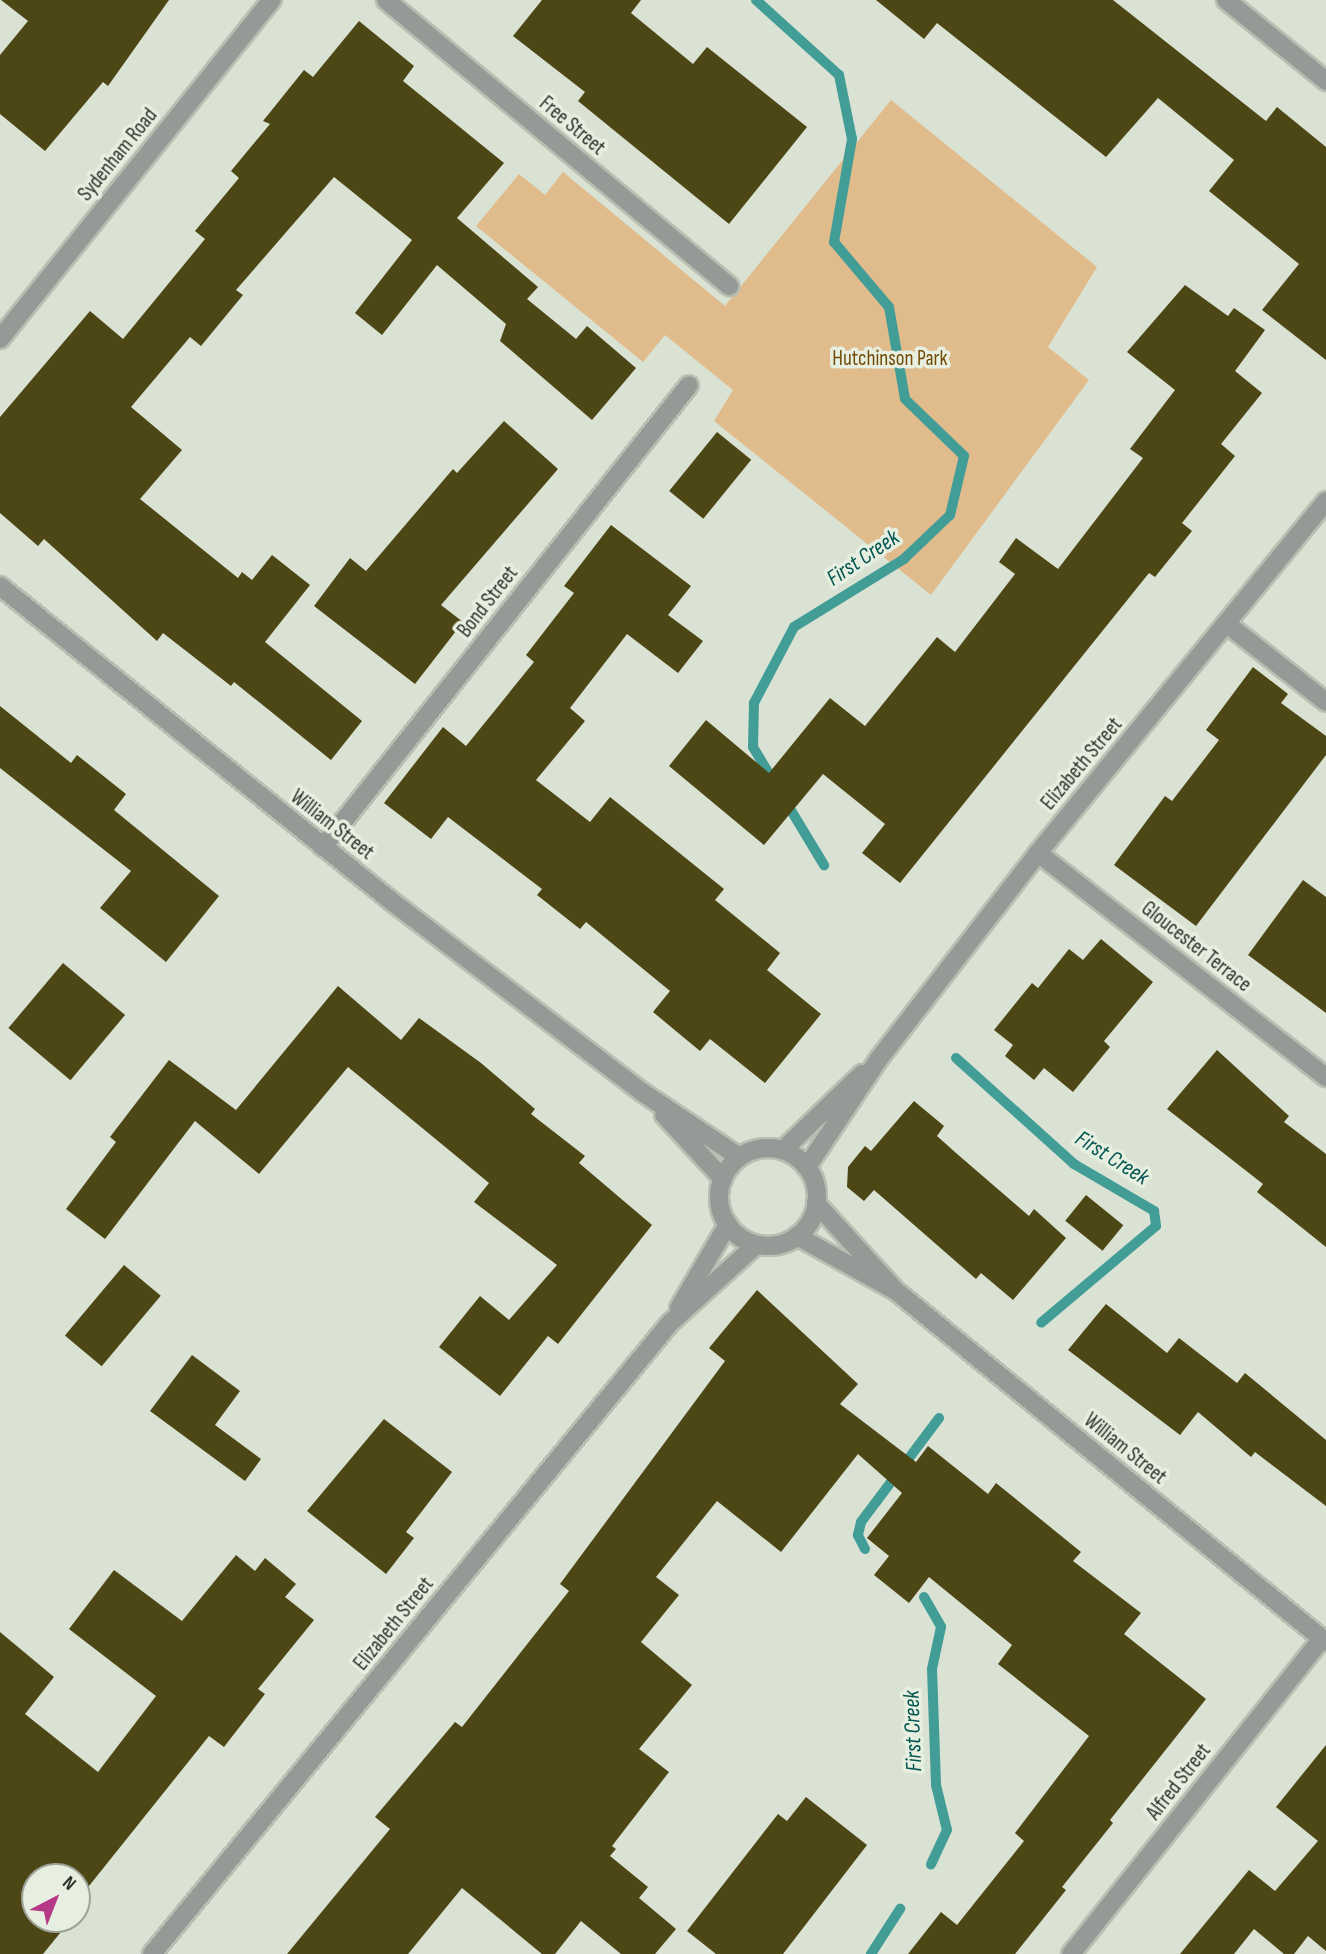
<!DOCTYPE html>
<style>
body{margin:0}
#map{position:relative;width:1326px;height:1954px;overflow:hidden;background:#dae2d3;font-family:"Sofia Sans Condensed",sans-serif}
div>[style]{position:absolute}
.green>*{inset:0;background:#e0bc8d}
.stream>*{height:10px;margin:-5px;padding:0 5px;transform-origin:5px;border-radius:5px;background:#439d97}
.building>*{inset:0;background:#4d4716;transform-origin:0 0}
.roads{filter:drop-shadow(2px 0 #b8bfb2) drop-shadow(-2px 0 #b8bfb2) drop-shadow(0 2px #b8bfb2) drop-shadow(0 -2px #b8bfb2)}
.minor>*{height:18px;margin:-9px;padding:0 9px;transform-origin:9px;border-radius:9px;background:#949b97}
.minor>.ring{margin:-9px;padding:0;box-sizing:content-box;background:none;border:18px solid #949b97;border-radius:50%}
span{translate:-50% -50%;white-space:nowrap;text-align:center;line-height:1.15;-webkit-text-stroke:7px #e7efe0;paint-order:stroke}
.street-label{font-size:21px;color:#2f322c}
.park-label{font-size:21px;color:#734b06}
.water-label{font-size:23px;color:#045652;font-style:italic}
.north{position:absolute;left:21px;top:1863px;width:70px;height:70px;box-sizing:border-box;background:#e7efe0;border:2px solid #9da398;border-radius:50%;rotate:42deg;font-size:19px;font-weight:700;line-height:28px;text-align:center;color:#2f322c}
.north::after{content:'';display:block;margin:auto;width:24px;height:32px;background:#b63987;clip-path:polygon(50% 0,100% 100%,50% 72%,0 100%)}
</style>
<div id="map">
<div class="green">
<i style="clip-path:polygon(891px 100px,1097px 267px,1048px 347px,1089px 380px,931px 595px,714px 421px,733px 390px,665px 335px,643px 362px,476px 226px,519px 174px,545px 195px,563px 172px,725px 306px)"></i>
</div>
<div class="stream">
<i style="left:756px;top:0;width:112px;rotate:42.1deg"></i>
<i style="left:839px;top:75px;width:65px;rotate:78.5deg"></i>
<i style="left:852px;top:139px;width:105px;rotate:99.9deg"></i>
<i style="left:834px;top:242px;width:85px;rotate:49.8deg"></i>
<i style="left:889px;top:307px;width:93px;rotate:80.1deg"></i>
<i style="left:905px;top:399px;width:82px;rotate:44deg"></i>
<i style="left:964px;top:456px;width:61px;rotate:103.3deg"></i>
<i style="left:950px;top:515px;width:64px;rotate:136.3deg"></i>
<i style="left:904px;top:559px;width:129px;rotate:148.3deg"></i>
<i style="left:794px;top:627px;width:86px;rotate:117.8deg"></i>
<i style="left:754px;top:703px;width:44px;rotate:91.3deg"></i>
<i style="left:753px;top:747px;width:41px;rotate:59deg"></i>
<i style="left:786px;top:802px;width:74px;rotate:58.9deg"></i>
<i style="left:956px;top:1058px;width:159px;rotate:41.9deg"></i>
<i style="left:1074px;top:1164px;width:93px;rotate:30.4deg"></i>
<i style="left:1154px;top:1211px;width:15px;rotate:82deg"></i>
<i style="left:1156px;top:1226px;width:150px;rotate:139.9deg"></i>
<i style="left:865px;top:1549px;width:16px;rotate:-117deg"></i>
<i style="left:858px;top:1535px;width:13px;rotate:-77deg"></i>
<i style="left:861px;top:1522px;width:130px;rotate:-53.1deg"></i>
<i style="left:924px;top:1597px;width:34px;rotate:60deg"></i>
<i style="left:941px;top:1627px;width:43px;rotate:102.1deg"></i>
<i style="left:932px;top:1669px;width:116px;rotate:88deg"></i>
<i style="left:936px;top:1785px;width:46px;rotate:76.3deg"></i>
<i style="left:947px;top:1830px;width:38px;rotate:115deg"></i>
<i style="left:871px;top:1954px;width:54px;rotate:-57.2deg"></i>
</div>
<div class="building">
<i style="clip-path:polygon(1px 0,169px 0,108px 86px,103px 82px,45px 151px,0 114px,0 55px,28px 21px)"></i>
<i style="clip-path:polygon(542px 0,641px 0,631px 13px,693px 64px,707px 47px,807px 127px,729px 224px,578px 101px,585px 92px,513px 36px)"></i>
<i style="clip-path:polygon(876px 0,1113px 0,1266px 121px,1277px 107px,1326px 147px,1326px 360px,1262px 310px,1299px 264px,1209px 191px,1234px 160px,1158px 98px,1106px 157px,937px 23px,924px 39px)"></i>
<i style="clip-path:polygon(359px 21px,414px 66px,403px 81px,504px 163px,457px 218px,538px 287px,527px 299px,576px 339px,587px 326px,636px 368px,592px 420px,500px 341px,506px 324px,437px 265px,382px 335px,355px 313px,412px 240px,334px 177px,236px 290px,243px 295px,201px 346px,190px 337px,131px 407px,182px 450px,140px 499px,238px 578px,242px 572px,252px 580px,272px 555px,310px 585px,265px 642px,362px 721px,331px 760px,234px 682px,231px 686px,163px 633px,157px 641px,44px 539px,38px 546px,0 513px,0 417px,90px 311px,123px 339px,205px 239px,195px 231px,239px 178px,231px 171px,270px 124px,263px 121px,304px 70px,313px 77px)"></i>
<i style="clip-path:polygon(1185px 285px,1228px 316px,1234px 308px,1265px 330px,1235px 371px,1262px 393px,1221px 444px,1235px 456px,1182px 523px,1192px 531px,1155px 577px,1149px 573px,900px 883px,862px 853px,885px 824px,823px 774px,764px 845px,669px 766px,706px 720px,769px 773px,830px 698px,865px 726px,937px 637px,955px 652px,1015px 574px,999px 562px,1016px 538px,1058px 569px,1143px 458px,1130px 449px,1175px 390px,1127px 352px)"></i>
<i style="clip-path:polygon(504px 421px,558px 469px,441px 605px,463px 622px,415px 684px,314px 606px,350px 558px,366px 571px,453px 469px,457px 473px)"></i>
<i style="left:717px;top:432px;width:44px;height:76px;rotate:39deg"></i>
<i style="clip-path:polygon(611px 525px,691px 586px,668px 615px,703px 641px,678px 673px,627px 634px,570px 708px,585px 721px,536px 780px,590px 822px,610px 797px,724px 889px,715px 900px,780px 953px,767px 970px,821px 1014px,765px 1083px,710px 1039px,700px 1051px,653px 1012px,670px 991px,586px 922px,580px 929px,537px 895px,542px 889px,448px 817px,431px 839px,384px 803px,443px 727px,466px 746px,534px 662px,526px 655px,574px 593px,564px 586px)"></i>
<i style="clip-path:polygon(1253px 667px,1288px 694px,1281px 703px,1326px 736px,1326px 755px,1196px 926px,1114px 865px,1165px 796px,1172px 801px,1219px 740px,1206px 730px)"></i>
<i style="clip-path:polygon(0 706px,71px 763px,77px 755px,126px 794px,114px 810px,219px 896px,166px 962px,100px 908px,131px 871px,0 768px)"></i>
<i style="clip-path:polygon(1303px 880px,1326px 897px,1326px 1013px,1248px 955px)"></i>
<i style="clip-path:polygon(1101px 939px,1153px 982px,1104px 1041px,1110px 1047px,1073px 1092px,1044px 1068px,1034px 1080px,1005px 1056px,1013px 1045px,994px 1030px,1032px 983px,1038px 988px,1069px 949px,1083px 960px)"></i>
<i style="left:63px;top:963px;width:81px;height:85px;rotate:40deg"></i>
<i style="clip-path:polygon(338px 986px,401px 1040px,419px 1018px,481px 1063px,535px 1109px,531px 1114px,585px 1156px,579px 1163px,652px 1225px,558px 1344px,548px 1336px,500px 1396px,439px 1347px,480px 1296px,509px 1320px,557px 1265px,474px 1202px,489px 1183px,348px 1067px,259px 1174px,195px 1121px,105px 1239px,66px 1209px,116px 1142px,110px 1137px,169px 1060px,236px 1110px)"></i>
<i style="clip-path:polygon(1217px 1050px,1289px 1116px,1284px 1122px,1326px 1154px,1326px 1247px,1257px 1192px,1263px 1184px,1167px 1109px)"></i>
<i style="clip-path:polygon(914px 1101px,944px 1126px,937px 1136px,956px 1153px,1029px 1216px,1034px 1209px,1066px 1238px,1013px 1300px,981px 1273px,976px 1279px,874px 1190px,864px 1201px,847px 1187px,848px 1167px,865px 1146px,871px 1151px)"></i>
<i style="left:1086px;top:1195px;width:48px;height:33px;rotate:39deg"></i>
<i style="left:124px;top:1265px;width:48px;height:92px;rotate:40deg"></i>
<i style="clip-path:polygon(757px 1290px,858px 1384px,840px 1404px,916px 1462px,928px 1446px,988px 1494px,996px 1483px,1081px 1552px,1073px 1561px,1141px 1613px,1124px 1634px,1206px 1699px,1110px 1820px,1113px 1823px,1062px 1887px,1066px 1890px,1015px 1954px,908px 1954px,941px 1912px,957px 1925px,1024px 1841px,1015px 1833px,1089px 1736px,998px 1664px,1012px 1645px,929px 1577px,909px 1603px,874px 1575px,889px 1556px,867px 1538px,902px 1493px,858px 1454px,781px 1552px,717px 1501px,656px 1577px,679px 1595px,641px 1642px,692px 1685px,639px 1749px,669px 1772px,612px 1846px,616px 1849px,610px 1856px,648px 1887px,639px 1898px,676px 1929px,655px 1954px,621px 1954px,581px 1921px,555px 1954px,542px 1954px,462px 1888px,408px 1954px,287px 1954px,390px 1829px,375px 1817px,455px 1722px,462px 1727px,569px 1591px,560px 1584px,725px 1361px,709px 1348px)"></i>
<i style="clip-path:polygon(1106px 1304px,1167px 1353px,1179px 1338px,1237px 1383px,1245px 1373px,1326px 1440px,1326px 1506px,1255px 1452px,1251px 1457px,1198px 1412px,1180px 1435px,1068px 1350px)"></i>
<i style="clip-path:polygon(192px 1355px,240px 1391px,215px 1425px,261px 1459px,245px 1481px,150px 1411px)"></i>
<i style="clip-path:polygon(384px 1419px,452px 1472px,406px 1532px,414px 1538px,386px 1574px,307px 1511px)"></i>
<i style="clip-path:polygon(236px 1555px,255px 1571px,265px 1558px,296px 1584px,285px 1597px,314px 1620px,258px 1689px,265px 1694px,224px 1747px,209px 1736px,77px 1901px,77px 1877px,35px 1877px,35px 1919px,69px 1922px,43px 1954px,0 1954px,0 1632px,54px 1677px,25px 1714px,98px 1772px,156px 1696px,69px 1629px,114px 1570px,182px 1621px)"></i>
<i style="clip-path:polygon(1326px 1745px,1326px 1951px,1308px 1936px,1294px 1954px,1284px 1954px,1254px 1929px,1234px 1954px,1180px 1954px,1249px 1870px,1275px 1891px,1318px 1841px,1276px 1807px)"></i>
<i style="clip-path:polygon(806px 1797px,867px 1845px,783px 1954px,716px 1954px,687px 1931px,778px 1814px,787px 1821px)"></i>
</div>
<div class="roads">
<div class="minor">
<i style="left:386px;top:0;width:447px;rotate:39.8deg"></i>
<i style="left:1226px;top:0;width:129px;rotate:39deg"></i>
<i style="left:0;top:339px;width:435px;rotate:-51.3deg"></i>
<i style="left:0;top:586px;width:501px;rotate:38.84deg"></i>
<i style="left:390px;top:900px;width:317px;rotate:37.3deg"></i>
<i style="left:642px;top:1092px;width:117px;rotate:33.8deg"></i>
<i style="left:1227px;top:624px;width:126px;rotate:38.2deg"></i>
<i style="left:323px;top:847px;width:589px;rotate:-51.61deg"></i>
<i style="left:1038px;top:853px;width:365px;rotate:37.9deg"></i>
<i style="left:664px;top:1115px;width:87px;rotate:47.3deg"></i>
<i class="ring" style="left:719px;top:1148px;width:80px;height:80px"></i>
<i style="left:783px;top:1150px;width:110px;rotate:-43.9deg"></i>
<i style="left:807px;top:1167px;width:128px;rotate:-56.4deg"></i>
<i style="left:878px;top:1060px;width:262px;rotate:-52.3deg"></i>
<i style="left:1038px;top:853px;width:455px;rotate:-50.7deg"></i>
<i style="left:797px;top:1236px;width:113px;rotate:29.1deg"></i>
<i style="left:896px;top:1291px;width:119px;rotate:-132.3deg"></i>
<i style="left:896px;top:1291px;width:555px;rotate:39.22deg"></i>
<i style="left:679px;top:1308px;width:97px;rotate:-59.7deg"></i>
<i style="left:152px;top:1954px;width:816px;rotate:-50.62deg"></i>
<i style="left:670px;top:1323px;width:116px;rotate:-42.2deg"></i>
<i style="left:1071px;top:1954px;width:403px;rotate:-51.5deg"></i>
</div>
</div>
<div class="street-label">
<span style="left:572px;top:126px;rotate:40deg">Free Street</span>
<span style="left:118px;top:155px;rotate:-51deg">Sydenham Road</span>
<span style="left:488px;top:602px;rotate:-52deg">Bond Street</span>
<span style="left:1082px;top:764px;rotate:-50deg">Elizabeth Street</span>
<span style="left:332px;top:825px;rotate:38deg">William Street</span>
<span style="left:1196px;top:947px;rotate:38deg">Gloucester Terrace</span>
<span style="left:1125px;top:1449px;rotate:39deg">William Street</span>
<span style="left:394px;top:1624px;rotate:-51deg">Elizabeth Street</span>
<span style="left:1179px;top:1782px;rotate:-52deg">Alfred Street</span>
</div>
<div class="park-label">
<span style="left:890px;top:359px">Hutchinson Park</span>
</div>
<div class="water-label">
<span style="left:863px;top:558px;rotate:-34deg">First Creek</span>
<span style="left:1112px;top:1158px;rotate:32deg">First Creek</span>
<span style="left:913px;top:1731px;rotate:-92deg">First Creek</span>
</div>
<div class="north">N</div>
</div>
